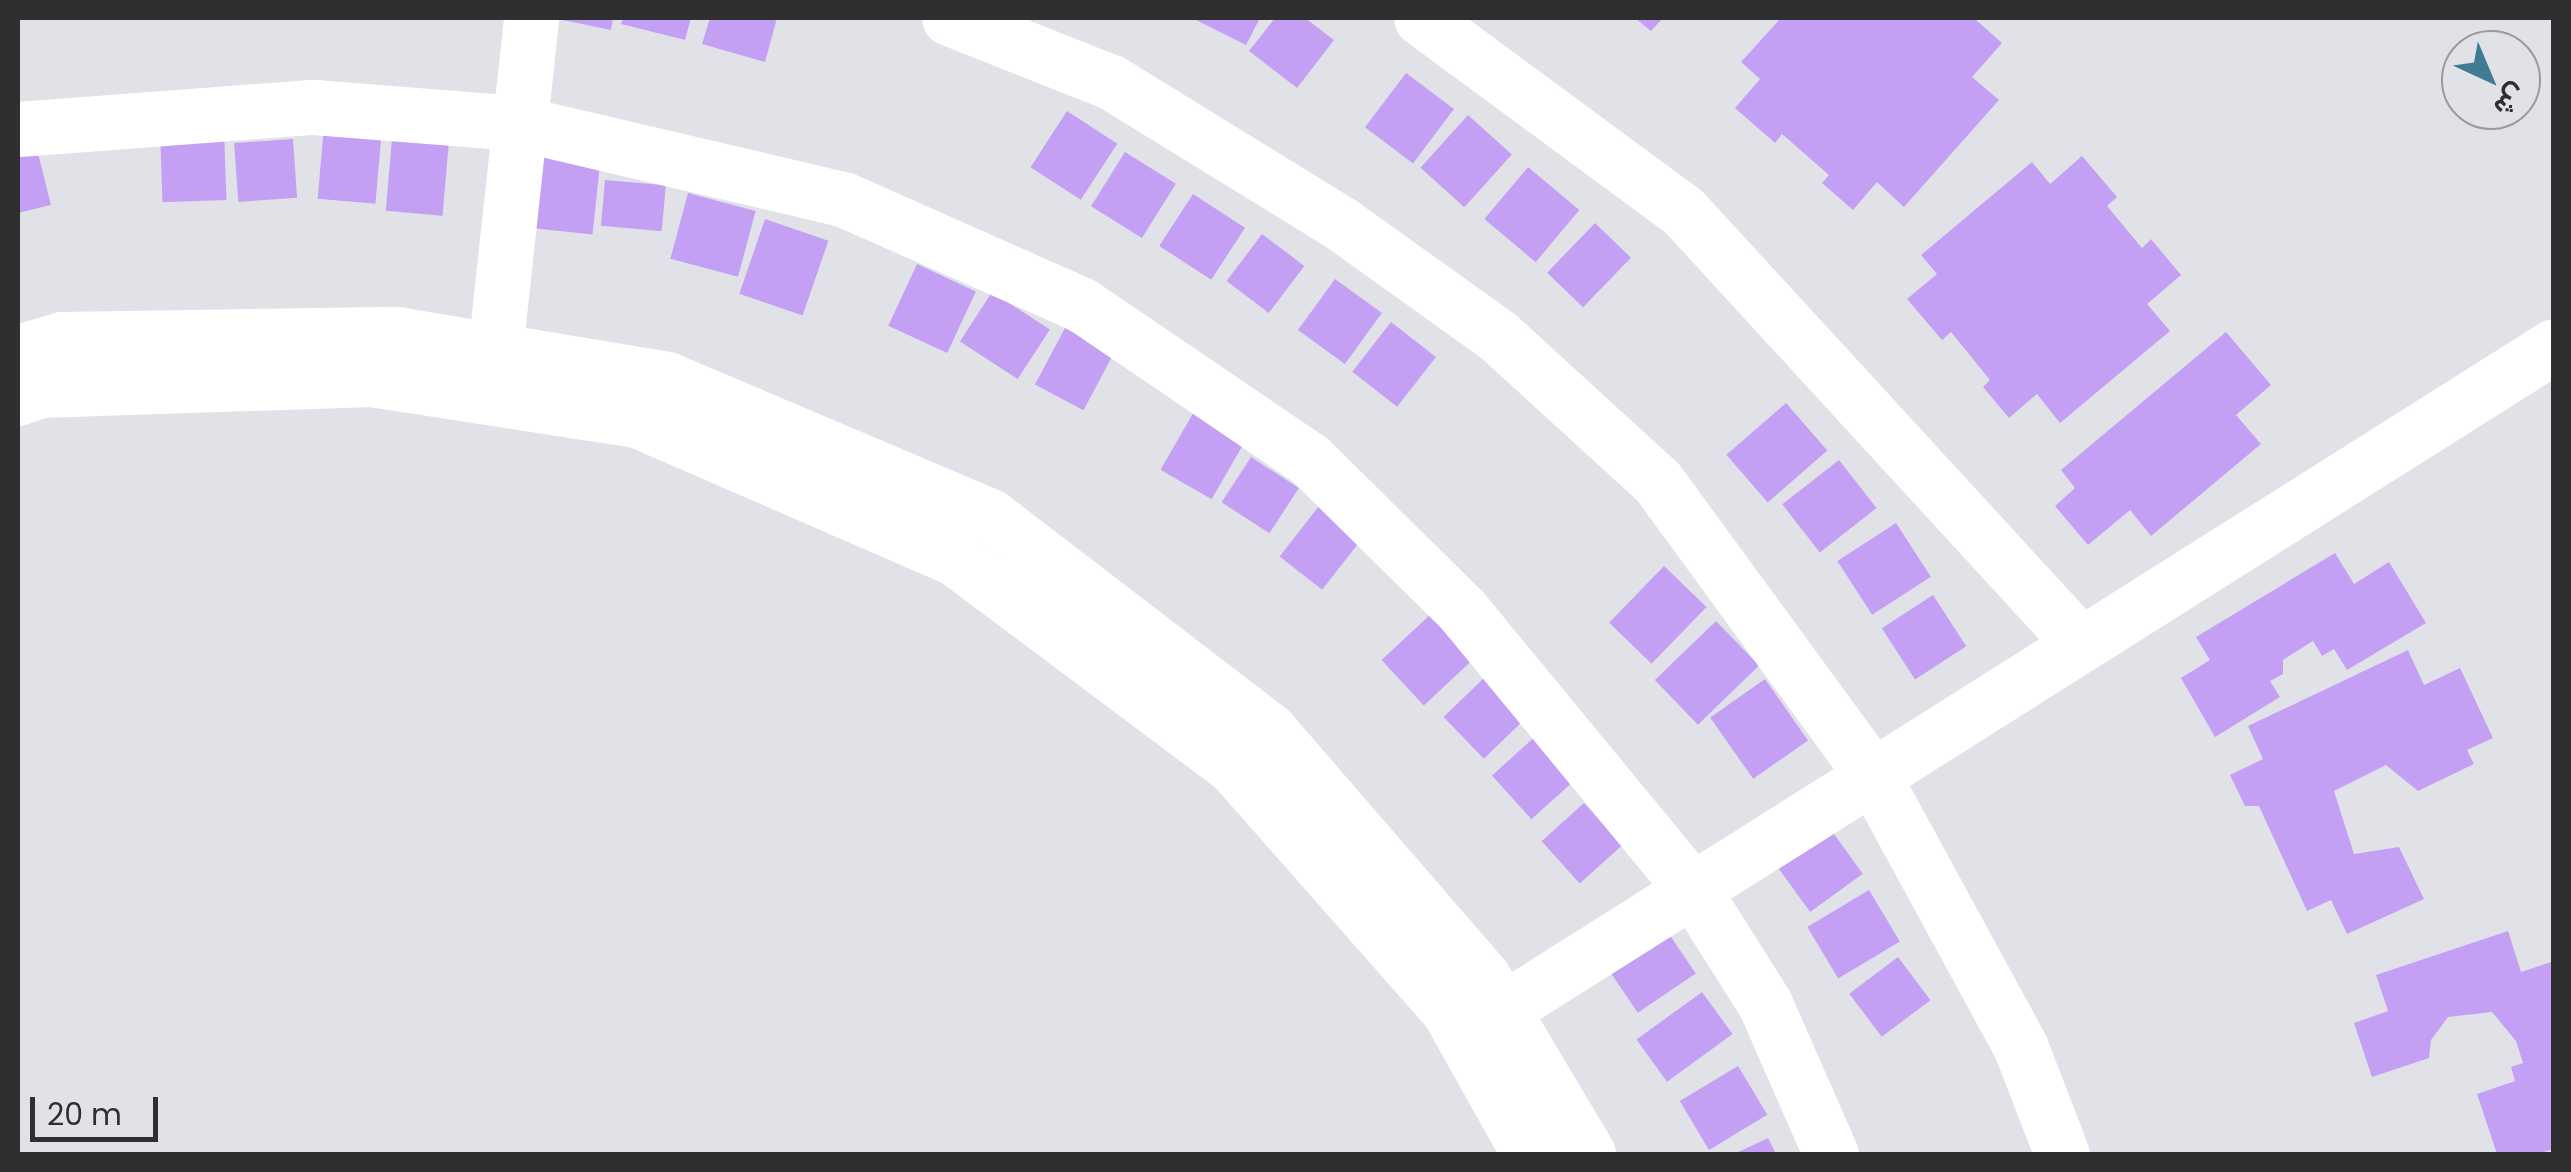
<!DOCTYPE html>
<meta charset="utf-8">
<style>
body{margin:0}
#map{position:relative;width:2571px;height:1172px;overflow:hidden;background:#e1e2e7;font-family:Poppins,Vazirmatn,sans-serif}
div>[style]{position:absolute}
.building>*{inset:0;background:#c4a0f5;transform-origin:0 0}
.minor>*{height:55px;margin:-27.5px;padding:0 27.5px;transform-origin:27.5px;border-radius:27.5px;background:#fff}
span{translate:-50% -50%;white-space:nowrap;text-align:center;line-height:1.15;-webkit-text-stroke:10px #e1e2e7;paint-order:stroke}
.frame{position:absolute;inset:0;border:20px solid #2f2f31;pointer-events:none}
.north{position:absolute;left:2441px;top:30px;width:100px;height:100px;box-sizing:border-box;background:#e1e2e7;border:2px solid #9a9a9e;border-radius:50%;rotate:136deg;font-size:28px;font-weight:700;line-height:40px;text-align:center;color:#2f2f31}
.north::after{content:'';display:block;margin:auto;width:35px;height:45px;background:#3f7c93;clip-path:polygon(50% 0,100% 100%,50% 72%,0 100%)}
.scale{position:absolute;left:30px;top:1097px;width:128px;height:45px;box-sizing:border-box;border:5px solid #2f2f31;border-top:0;padding-left:12px;font-size:30px;line-height:35px;white-space:nowrap;color:#2f2f31;-webkit-text-stroke:8px #e1e2e7;paint-order:stroke}
</style>
<div id="map">
<div class="building">
<i style="clip-path:polygon(553px 18px,613px 18px,611px 30px)"></i>
<i style="clip-path:polygon(623px 18px,691px 18px,685px 40px,621px 24px)"></i>
<i style="clip-path:polygon(710px 18px,777px 18px,765px 62px,702px 44px)"></i>
<i style="clip-path:polygon(1192px 18px,1260px 18px,1246px 45px)"></i>
<i style="clip-path:polygon(1275px 18px,1305px 18px,1334px 40px,1297px 88px,1249px 51px)"></i>
<i style="clip-path:polygon(1635px 18px,1663px 18px,1651px 31px)"></i>
<i style="clip-path:polygon(1781px 18px,1974px 18px,2002px 43px,1972px 77px,1999px 100px,1904px 207px,1877px 182px,1853px 210px,1822px 183px,1829px 175px,1782px 134px,1775px 143px,1735px 108px,1760px 79px,1741px 62px)"></i>
<i style="left:1406px;top:73px;width:60px;height:68px;rotate:37deg"></i>
<i style="left:1067px;top:111px;width:60px;height:67px;rotate:33deg"></i>
<i style="left:1468px;top:115px;width:59px;height:71px;rotate:42deg"></i>
<i style="left:324px;top:126px;width:58px;height:73px;rotate:5deg"></i>
<i style="left:224px;top:130px;width:70px;height:64px;rotate:88deg"></i>
<i style="left:293px;top:139px;width:59px;height:59px;rotate:86deg"></i>
<i style="left:392px;top:139px;width:57px;height:72px;rotate:5deg"></i>
<i style="clip-path:polygon(37px 149px,51px 205px,18px 213px,18px 154px)"></i>
<i style="left:544px;top:151px;width:57px;height:78px;rotate:6deg"></i>
<i style="left:1125px;top:152px;width:60px;height:64px;rotate:32deg"></i>
<i style="clip-path:polygon(2082px 156px,2117px 197px,2107px 206px,2142px 248px,2151px 239px,2181px 275px,2147px 304px,2170px 331px,2060px 423px,2037px 394px,2009px 418px,1983px 387px,1990px 380px,1951px 332px,1942px 340px,1907px 299px,1937px 274px,1921px 255px,2032px 162px,2050px 184px)"></i>
<i style="left:1528px;top:167px;width:67px;height:68px;rotate:40deg"></i>
<i style="left:605px;top:180px;width:61px;height:46px;rotate:5deg"></i>
<i style="left:688px;top:193px;width:70px;height:68px;rotate:15deg"></i>
<i style="left:1193px;top:194px;width:62px;height:62px;rotate:33deg"></i>
<i style="left:765px;top:219px;width:67px;height:79px;rotate:19deg"></i>
<i style="left:1595px;top:223px;width:50px;height:69px;rotate:44deg"></i>
<i style="left:1262px;top:234px;width:53px;height:59px;rotate:37deg"></i>
<i style="left:917px;top:264px;width:65px;height:68px;rotate:25deg"></i>
<i style="left:1335px;top:279px;width:58px;height:63px;rotate:36deg"></i>
<i style="left:992px;top:292px;width:69px;height:59px;rotate:33deg"></i>
<i style="left:1391px;top:322px;width:57px;height:63px;rotate:38deg"></i>
<i style="left:1065px;top:328px;width:55px;height:64px;rotate:28deg"></i>
<i style="clip-path:polygon(2226px 332px,2271px 385px,2236px 415px,2261px 444px,2151px 536px,2130px 510px,2088px 545px,2055px 506px,2075px 488px,2061px 470px)"></i>
<i style="left:1786px;top:403px;width:63px;height:79px;rotate:49deg"></i>
<i style="left:1195px;top:410px;width:59px;height:69px;rotate:30deg"></i>
<i style="left:1251px;top:457px;width:57px;height:54px;rotate:33deg"></i>
<i style="left:1839px;top:460px;width:61px;height:72px;rotate:52deg"></i>
<i style="left:1319px;top:506px;width:54px;height:64px;rotate:38deg"></i>
<i style="left:1896px;top:523px;width:64px;height:70px;rotate:57deg"></i>
<i style="clip-path:polygon(2335px 553px,2354px 584px,2389px 562px,2426px 623px,2347px 670px,2334px 649px,2322px 656px,2313px 641px,2283px 660px,2283px 674px,2270px 681px,2280px 697px,2215px 737px,2181px 678px,2210px 660px,2196px 637px)"></i>
<i style="left:1664px;top:566px;width:59px;height:79px;rotate:44deg"></i>
<i style="left:1933px;top:595px;width:61px;height:61px;rotate:57deg"></i>
<i style="left:1432px;top:613px;width:62px;height:69px;rotate:47deg"></i>
<i style="left:1716px;top:621px;width:62px;height:85px;rotate:46deg"></i>
<i style="clip-path:polygon(2408px 650px,2424px 685px,2460px 668px,2493px 738px,2467px 750px,2474px 764px,2418px 791px,2386px 765px,2334px 791px,2354px 854px,2399px 847px,2424px 899px,2347px 934px,2331px 900px,2307px 911px,2259px 806px,2245px 806px,2230px 775px,2263px 759px,2248px 726px)"></i>
<i style="left:1486px;top:676px;width:58px;height:59px;rotate:46deg"></i>
<i style="left:1765px;top:679px;width:75px;height:67px;rotate:55deg"></i>
<i style="left:1538px;top:734px;width:59px;height:62px;rotate:48deg"></i>
<i style="left:1584px;top:803px;width:57px;height:57px;rotate:48deg"></i>
<i style="left:1831px;top:830px;width:54px;height:65px;rotate:54deg"></i>
<i style="left:1869px;top:890px;width:60px;height:72px;rotate:59deg"></i>
<i style="left:1665px;top:928px;width:55px;height:70px;rotate:56deg"></i>
<i style="clip-path:polygon(2508px 931px,2521px 972px,2554px 961px,2554px 1149px,2536px 1154px,2497px 1154px,2477px 1094px,2515px 1081px,2511px 1067px,2523px 1063px,2516px 1041px,2492px 1012px,2448px 1017px,2431px 1040px,2429px 1058px,2372px 1077px,2354px 1023px,2388px 1011px,2376px 975px)"></i>
<i style="left:1898px;top:957px;width:54px;height:61px;rotate:53deg"></i>
<i style="left:1702px;top:992px;width:52px;height:81px;rotate:54deg"></i>
<i style="left:1738px;top:1066px;width:57px;height:68px;rotate:59deg"></i>
<i style="clip-path:polygon(1768px 1138px,1776px 1154px,1734px 1154px)"></i>
</div>
<div class="minor">
<i style="left:949px;top:18px;width:174px;rotate:21.6deg"></i>
<i style="left:1111px;top:82px;width:273px;rotate:31.6deg"></i>
<i style="left:1343px;top:225px;width:191px;rotate:35.6deg"></i>
<i style="left:1498px;top:336px;width:215px;rotate:42.4deg"></i>
<i style="left:1657px;top:481px;width:368px;rotate:53.8deg"></i>
<i style="left:1874px;top:778px;width:307px;rotate:61.4deg"></i>
<i style="left:2021px;top:1048px;width:114px;rotate:68.9deg"></i>
<i style="left:1421px;top:18px;width:325px;rotate:36.4deg"></i>
<i style="left:1683px;top:211px;width:584px;rotate:47.43deg"></i>
<i style="left:18px;top:129px;width:297px;rotate:-4.3deg"></i>
<i style="left:314px;top:107px;width:205px;rotate:4.5deg"></i>
<i style="left:518px;top:123px;width:334px;rotate:13.2deg"></i>
<i style="left:843px;top:199px;width:261px;rotate:23.9deg"></i>
<i style="left:1082px;top:305px;width:274px;rotate:34.2deg"></i>
<i style="left:1309px;top:459px;width:215px;rotate:44.6deg"></i>
<i style="left:1462px;top:610px;width:363px;rotate:50.5deg"></i>
<i style="left:1693px;top:890px;width:135px;rotate:57.7deg"></i>
<i style="left:1765px;top:1004px;width:164px;rotate:66.3deg"></i>
<i style="left:495px;top:351px;width:335px;rotate:-83.8deg"></i>
<i style="left:18px;top:352px;width:46px;rotate:-16.5deg"></i>
<i style="left:62px;top:339px;width:334px;rotate:-0.9deg"></i>
<i style="left:396px;top:334px;width:275px;rotate:9.4deg"></i>
<i style="left:667px;top:379px;width:351px;rotate:23deg"></i>
<i style="left:990px;top:516px;width:352px;rotate:37.5deg"></i>
<i style="left:1269px;top:730px;width:327px;rotate:49.1deg"></i>
<i style="left:1483px;top:977px;width:206px;rotate:59.3deg"></i>
<i style="left:18px;top:398px;width:23px;rotate:-20deg"></i>
<i style="left:40px;top:390px;width:331px;rotate:-1.9deg"></i>
<i style="left:371px;top:379px;width:269px;rotate:8.8deg"></i>
<i style="left:637px;top:420px;width:348px;rotate:23.5deg"></i>
<i style="left:956px;top:559px;width:346px;rotate:36.8deg"></i>
<i style="left:1233px;top:766px;width:327px;rotate:48.6deg"></i>
<i style="left:1449px;top:1011px;width:164px;rotate:60.8deg"></i>
<i style="left:1502px;top:1010px;width:1244px;rotate:-32.26deg"></i>
</div>
<div class="frame"></div>
<div class="north">ش</div>
<div class="scale">20 m</div>
</div>
